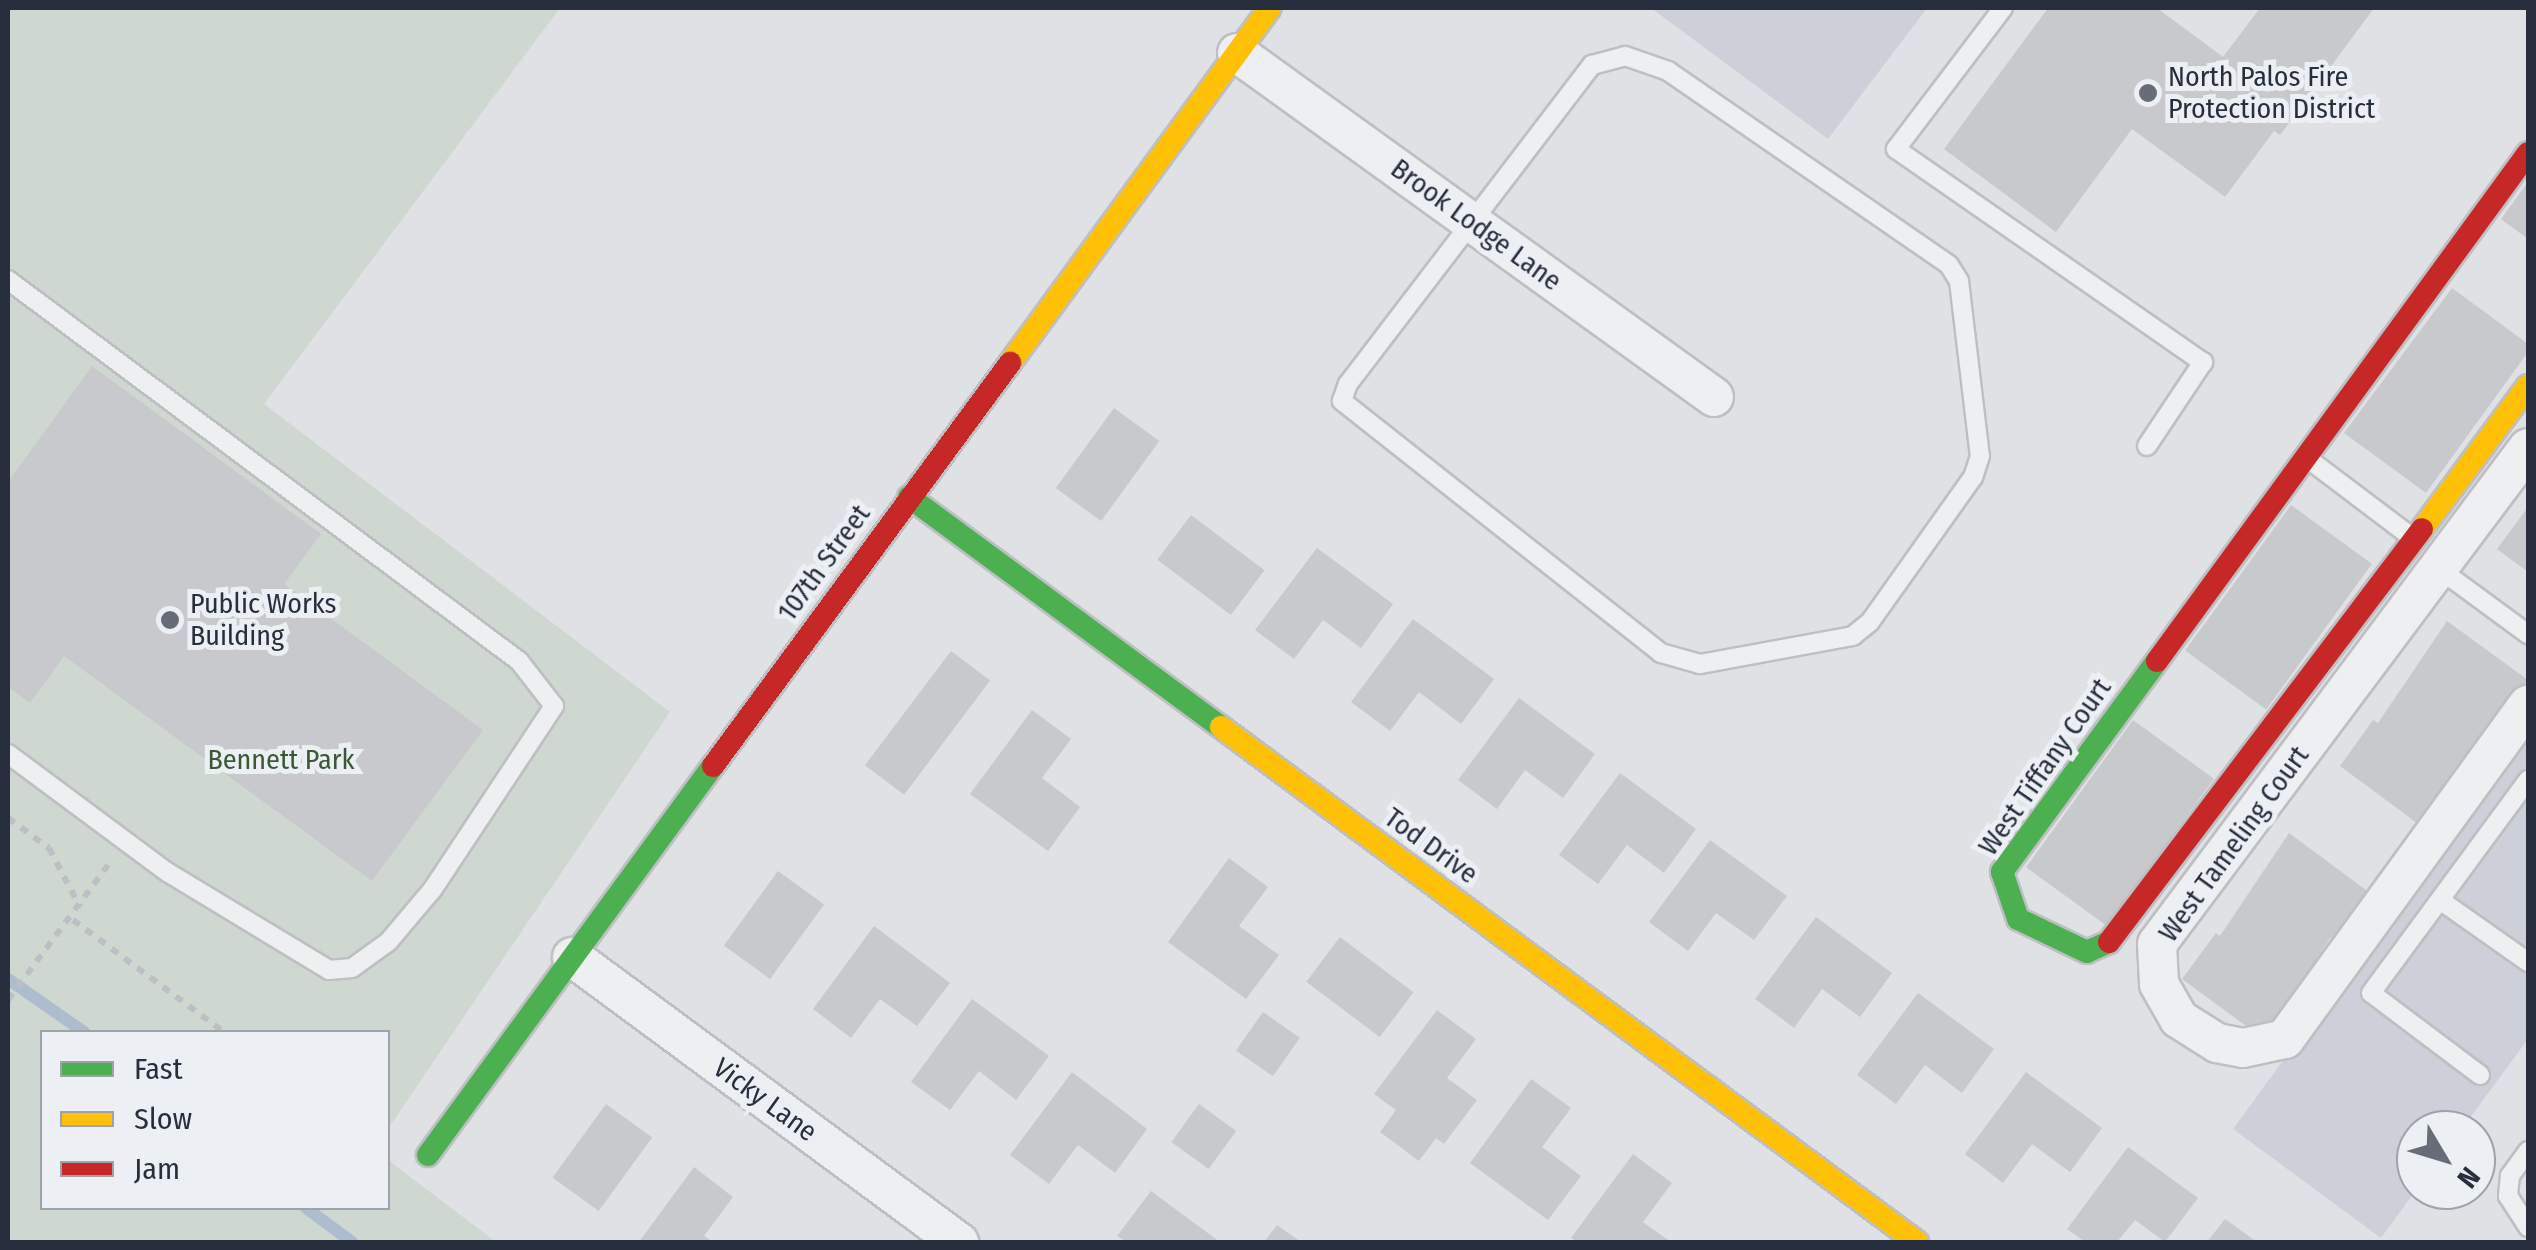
<!DOCTYPE html>
<style>
body{margin:0}
#map{position:relative;width:2536px;height:1250px;overflow:hidden;background:#dfe1e5;font-family:"Fira Sans Condensed",sans-serif}
div>[style]{position:absolute}
.built>*{inset:0;background:#cdd0d8}
.green>*{inset:0;background:#cfd8d0}
.stream>*{height:12px;margin:-6px;padding:0 6px;transform-origin:6px;border-radius:6px;background:#adbccf}
.building>*{inset:0;background:#c7c9cd;transform-origin:0 0}
.path>*{height:6px;margin-top:-3px;transform-origin:0;background:repeating-linear-gradient(90deg,#bebfc4 0 8px,transparent 0 16px)}
.roads{filter:drop-shadow(2px 0 #bebfc3) drop-shadow(-2px 0 #bebfc3) drop-shadow(0 2px #bebfc3) drop-shadow(0 -2px #bebfc3)}
.lane>*{height:18px;margin:-9px;padding:0 9px;transform-origin:9px;border-radius:9px;background:#eeeff1}
.street>*{height:38px;margin:-19px;padding:0 19px;transform-origin:19px;border-radius:19px;background:#eeeff1}
.fast>*{height:22px;margin:-11px;padding:0 11px;transform-origin:11px;border-radius:11px;background:#4caf50}
.slow>*{height:22px;margin:-11px;padding:0 11px;transform-origin:11px;border-radius:11px;background:#ffc107}
.jam>*{height:22px;margin:-11px;padding:0 11px;transform-origin:11px;border-radius:11px;background:#c62828}
.dots>*{width:28px;height:28px;translate:-50% -50%;box-sizing:border-box;border:5px solid #eceff4;border-radius:50%}
span{translate:-50% -50%;white-space:nowrap;text-align:center;line-height:1.15;-webkit-text-stroke:10px #eceff4;paint-order:stroke}
.poi-label{font-size:28px;color:#272e3d}
.left{translate:0 -50%;text-align:left}
.street-label{font-size:28px;color:#272e3d}
.park-label{font-size:28px;color:#395834}
.frame{position:absolute;inset:0;border:10px solid #272e3d;pointer-events:none}
.legend{position:absolute;left:40px;top:1030px;width:350px;height:180px;box-sizing:border-box;background:#eceff4;border:2px solid #9da2ab;margin:0;padding:12px 18px;list-style:none;font-size:30px;color:#272e3d}
.legend li{display:flex;align-items:center;gap:20px;height:50px}
.legend b{width:50px;border:2px solid #9da2ab}
.north{position:absolute;left:2396px;top:1110px;width:100px;height:100px;box-sizing:border-box;background:#eceff4;border:2px solid #9da2ab;border-radius:50%;rotate:128deg;font-size:28px;font-weight:700;line-height:40px;text-align:center;color:#272e3d}
.north::after{content:'';display:block;margin:auto;width:35px;height:45px;background:#676d78;clip-path:polygon(50% 0,100% 100%,50% 72%,0 100%)}
</style>
<div id="map">
<div class="built">
<i style="clip-path:polygon(1651px 8px,1927px 8px,1828px 139px)"></i>
<i style="clip-path:polygon(2528px 726px,2528px 1039px,2461px 1130px,2416px 1130px,2416px 1190px,2381px 1238px,2233px 1129px)"></i>
</div>
<div class="green">
<i style="clip-path:polygon(8px 8px,560px 8px,264px 404px,670px 712px,388px 1129px,388px 1032px,42px 1032px,42px 1208px,388px 1208px,388px 1160px,496px 1242px,8px 1242px)"></i>
</div>
<div class="stream">
<i style="left:8px;top:979px;width:93px;rotate:34.9deg"></i>
<i style="left:306px;top:1208px;width:57px;rotate:36.5deg"></i>
</div>
<div class="building">
<i style="clip-path:polygon(2048px 8px,2157px 8px,2223px 57px,2260px 8px,2374px 8px,2280px 135px,2274px 131px,2225px 197px,2132px 129px,2056px 232px,1944px 149px)"></i>
<i style="clip-path:polygon(2528px 182px,2528px 239px,2501px 219px)"></i>
<i style="clip-path:polygon(2452px 288px,2528px 344px,2528px 352px,2426px 493px,2344px 433px)"></i>
<i style="clip-path:polygon(92px 366px,321px 534px,284px 584px,483px 730px,372px 881px,64px 656px,30px 703px,8px 687px,8px 482px)"></i>
<i style="left:1114px;top:408px;width:56px;height:99px;rotate:36deg"></i>
<i style="left:2291px;top:505px;width:100px;height:180px;rotate:36deg"></i>
<i style="clip-path:polygon(2528px 507px,2528px 572px,2497px 549px)"></i>
<i style="left:1191px;top:515px;width:92px;height:56px;rotate:37deg"></i>
<i style="clip-path:polygon(1317px 548px,1393px 604px,1361px 648px,1323px 620px,1294px 659px,1255px 630px)"></i>
<i style="clip-path:polygon(1413px 619px,1494px 679px,1461px 724px,1419px 692px,1390px 731px,1351px 702px)"></i>
<i style="clip-path:polygon(2447px 621px,2528px 680px,2452px 776px,2456px 779px,2421px 826px,2340px 766px,2373px 720px,2378px 723px)"></i>
<i style="left:951px;top:651px;width:49px;height:143px;rotate:37deg"></i>
<i style="clip-path:polygon(1519px 698px,1595px 754px,1563px 798px,1525px 770px,1497px 809px,1458px 780px)"></i>
<i style="clip-path:polygon(1032px 710px,1071px 739px,1042px 778px,1080px 807px,1048px 851px,970px 794px)"></i>
<i style="left:2133px;top:720px;width:100px;height:182px;rotate:36deg"></i>
<i style="clip-path:polygon(1620px 773px,1696px 829px,1664px 873px,1627px 845px,1598px 884px,1559px 855px)"></i>
<i style="clip-path:polygon(2289px 833px,2370px 893px,2335px 940px,2331px 937px,2264px 1039px,2182px 979px,2216px 933px,2220px 936px)"></i>
<i style="clip-path:polygon(1710px 840px,1787px 896px,1754px 940px,1716px 913px,1688px 951px,1649px 922px)"></i>
<i style="clip-path:polygon(1229px 858px,1268px 887px,1239px 926px,1279px 955px,1246px 999px,1168px 942px)"></i>
<i style="left:778px;top:871px;width:57px;height:92px;rotate:36deg"></i>
<i style="clip-path:polygon(1816px 917px,1892px 973px,1860px 1017px,1822px 989px,1794px 1028px,1755px 999px)"></i>
<i style="clip-path:polygon(874px 926px,950px 983px,917px 1026px,880px 999px,851px 1038px,813px 1009px)"></i>
<i style="left:1340px;top:937px;width:92px;height:56px;rotate:37deg"></i>
<i style="clip-path:polygon(1918px 993px,1994px 1049px,1962px 1093px,1925px 1065px,1896px 1104px,1857px 1075px)"></i>
<i style="clip-path:polygon(972px 999px,1049px 1056px,1016px 1100px,979px 1071px,950px 1110px,911px 1082px)"></i>
<i style="clip-path:polygon(1437px 1010px,1476px 1039px,1447px 1078px,1477px 1100px,1444px 1144px,1436px 1138px,1419px 1161px,1380px 1132px,1396px 1110px,1374px 1094px)"></i>
<i style="left:1263px;top:1012px;width:45px;height:47px;rotate:35deg"></i>
<i style="clip-path:polygon(1072px 1072px,1147px 1129px,1115px 1173px,1078px 1145px,1049px 1184px,1010px 1155px)"></i>
<i style="clip-path:polygon(2026px 1072px,2102px 1128px,2070px 1172px,2032px 1144px,2003px 1183px,1965px 1154px)"></i>
<i style="clip-path:polygon(1531px 1079px,1571px 1108px,1542px 1147px,1581px 1176px,1548px 1220px,1470px 1163px)"></i>
<i style="left:606px;top:1104px;width:57px;height:91px;rotate:36deg"></i>
<i style="left:1199px;top:1104px;width:46px;height:47px;rotate:36deg"></i>
<i style="clip-path:polygon(2128px 1147px,2198px 1198px,2165px 1242px,2135px 1220px,2117px 1242px,2085px 1242px,2067px 1229px)"></i>
<i style="clip-path:polygon(1633px 1154px,1672px 1183px,1643px 1222px,1671px 1242px,1578px 1242px,1571px 1238px)"></i>
<i style="clip-path:polygon(694px 1167px,733px 1197px,704px 1236px,713px 1242px,639px 1242px)"></i>
<i style="clip-path:polygon(1151px 1191px,1220px 1242px,1127px 1242px,1117px 1236px)"></i>
<i style="clip-path:polygon(2225px 1219px,2257px 1242px,2207px 1242px)"></i>
<i style="clip-path:polygon(1277px 1225px,1301px 1242px,1264px 1242px)"></i>
</div>
<div class="path">
<i style="left:8px;top:818px;width:51px;rotate:36.2deg"></i>
<i style="left:49px;top:848px;width:67px;rotate:62.3deg"></i>
<i style="left:73px;top:920px;width:188px;rotate:36.6deg"></i>
<i style="left:8px;top:1000px;width:173px;rotate:-53.5deg"></i>
</div>
<div class="roads">
<div class="lane">
<i style="left:2003px;top:8px;width:177px;rotate:127.2deg"></i>
<i style="left:1896px;top:149px;width:374px;rotate:34.8deg"></i>
<i style="left:2203px;top:362px;width:101px;rotate:123.7deg"></i>
<i style="left:1625px;top:56px;width:46px;rotate:19.2deg"></i>
<i style="left:1668px;top:71px;width:341px;rotate:34.6deg"></i>
<i style="left:1949px;top:265px;width:19px;rotate:58deg"></i>
<i style="left:1959px;top:281px;width:176px;rotate:83.2deg"></i>
<i style="left:1980px;top:456px;width:22px;rotate:108deg"></i>
<i style="left:1973px;top:477px;width:178px;rotate:125.4deg"></i>
<i style="left:1870px;top:622px;width:22px;rotate:141deg"></i>
<i style="left:1853px;top:636px;width:156px;rotate:169.6deg"></i>
<i style="left:1700px;top:664px;width:41px;rotate:-164.2deg"></i>
<i style="left:1661px;top:653px;width:407px;rotate:-141.7deg"></i>
<i style="left:1342px;top:401px;width:18px;rotate:-71deg"></i>
<i style="left:1348px;top:384px;width:402px;rotate:-52.6deg"></i>
<i style="left:1592px;top:65px;width:34px;rotate:-15deg"></i>
<i style="left:8px;top:280px;width:637px;rotate:36.71deg"></i>
<i style="left:519px;top:661px;width:57px;rotate:52.1deg"></i>
<i style="left:554px;top:706px;width:221px;rotate:123.5deg"></i>
<i style="left:432px;top:890px;width:68px;rotate:130.2deg"></i>
<i style="left:388px;top:942px;width:44px;rotate:144.2deg"></i>
<i style="left:352px;top:968px;width:23px;rotate:175deg"></i>
<i style="left:329px;top:970px;width:189px;rotate:-148.8deg"></i>
<i style="left:167px;top:872px;width:198px;rotate:-143.4deg"></i>
<i style="left:2307px;top:458px;width:129px;rotate:37.1deg"></i>
<i style="left:2438px;top:568px;width:112px;rotate:36.3deg"></i>
<i style="left:2440px;top:900px;width:108px;rotate:35.2deg"></i>
<i style="left:2480px;top:1075px;width:136px;rotate:-143deg"></i>
<i style="left:2371px;top:993px;width:265px;rotate:-53.6deg"></i>
<i style="left:2528px;top:1151px;width:31px;rotate:126deg"></i>
<i style="left:2510px;top:1176px;width:20px;rotate:96deg"></i>
<i style="left:2508px;top:1196px;width:37px;rotate:57deg"></i>
</div>
<div class="street">
<i style="left:1237px;top:53px;width:588px;rotate:35.8deg"></i>
<i style="left:2528px;top:448px;width:619px;rotate:126.8deg"></i>
<i style="left:2157px;top:944px;width:40px;rotate:87.1deg"></i>
<i style="left:2159px;top:984px;width:40px;rotate:60.3deg"></i>
<i style="left:2179px;top:1019px;width:45px;rotate:32.3deg"></i>
<i style="left:2217px;top:1043px;width:26px;rotate:11deg"></i>
<i style="left:2243px;top:1048px;width:43px;rotate:-12.1deg"></i>
<i style="left:2285px;top:1039px;width:413px;rotate:-54deg"></i>
<i style="left:572px;top:957px;width:481px;rotate:36.4deg"></i>
</div>
<div class="fast">
<i style="left:909px;top:497px;width:388px;rotate:36.4deg"></i>
<i style="left:2109px;top:942px;width:24px;rotate:156deg"></i>
<i style="left:2087px;top:952px;width:76px;rotate:-154.4deg"></i>
<i style="left:2018px;top:919px;width:50px;rotate:-108.8deg"></i>
<i style="left:2002px;top:872px;width:262px;rotate:-53.7deg"></i>
<i style="left:428px;top:1155px;width:482px;rotate:-53.8deg"></i>
</div>
<div class="slow">
<i style="left:1010px;top:363px;width:440px;rotate:-53.8deg"></i>
<i style="left:2422px;top:529px;width:178px;rotate:-53.5deg"></i>
<i style="left:1221px;top:727px;width:866px;rotate:36.5deg"></i>
</div>
<div class="jam">
<i style="left:2157px;top:661px;width:629px;rotate:-53.86deg"></i>
<i style="left:713px;top:766px;width:501px;rotate:-53.61deg"></i>
<i style="left:2109px;top:942px;width:518px;rotate:-52.84deg"></i>
</div>
</div>
<div class="dots">
<i style="left:2148px;top:93px;background:#676d78"></i>
<i style="left:170px;top:620px;background:#676d78"></i>
</div>
<div class="poi-label">
<span class="left" style="left:2168px;top:93px">North Palos Fire<br>Protection District</span>
<span class="left" style="left:190px;top:620px">Public Works<br>Building</span>
</div>
<div class="street-label">
<span style="left:1476px;top:225px;rotate:36deg">Brook Lodge Lane</span>
<span style="left:824px;top:563px;rotate:-54deg">107th Street</span>
<span style="left:2045px;top:767px;rotate:-55deg">West Tiffany Court</span>
<span style="left:2234px;top:844px;rotate:-54deg">West Tameling Court</span>
<span style="left:1431px;top:846px;rotate:36deg">Tod Drive</span>
<span style="left:765px;top:1100px;rotate:36deg">Vicky Lane</span>
</div>
<div class="park-label">
<span style="left:281px;top:760px">Bennett Park</span>
</div>
<div class="frame"></div>
<ul class="legend">
<li><b style="height:12px;background:#4caf50"></b>Fast</li>
<li><b style="height:12px;background:#ffc107"></b>Slow</li>
<li><b style="height:12px;background:#c62828"></b>Jam</li>
</ul>
<div class="north">N</div>
</div>
